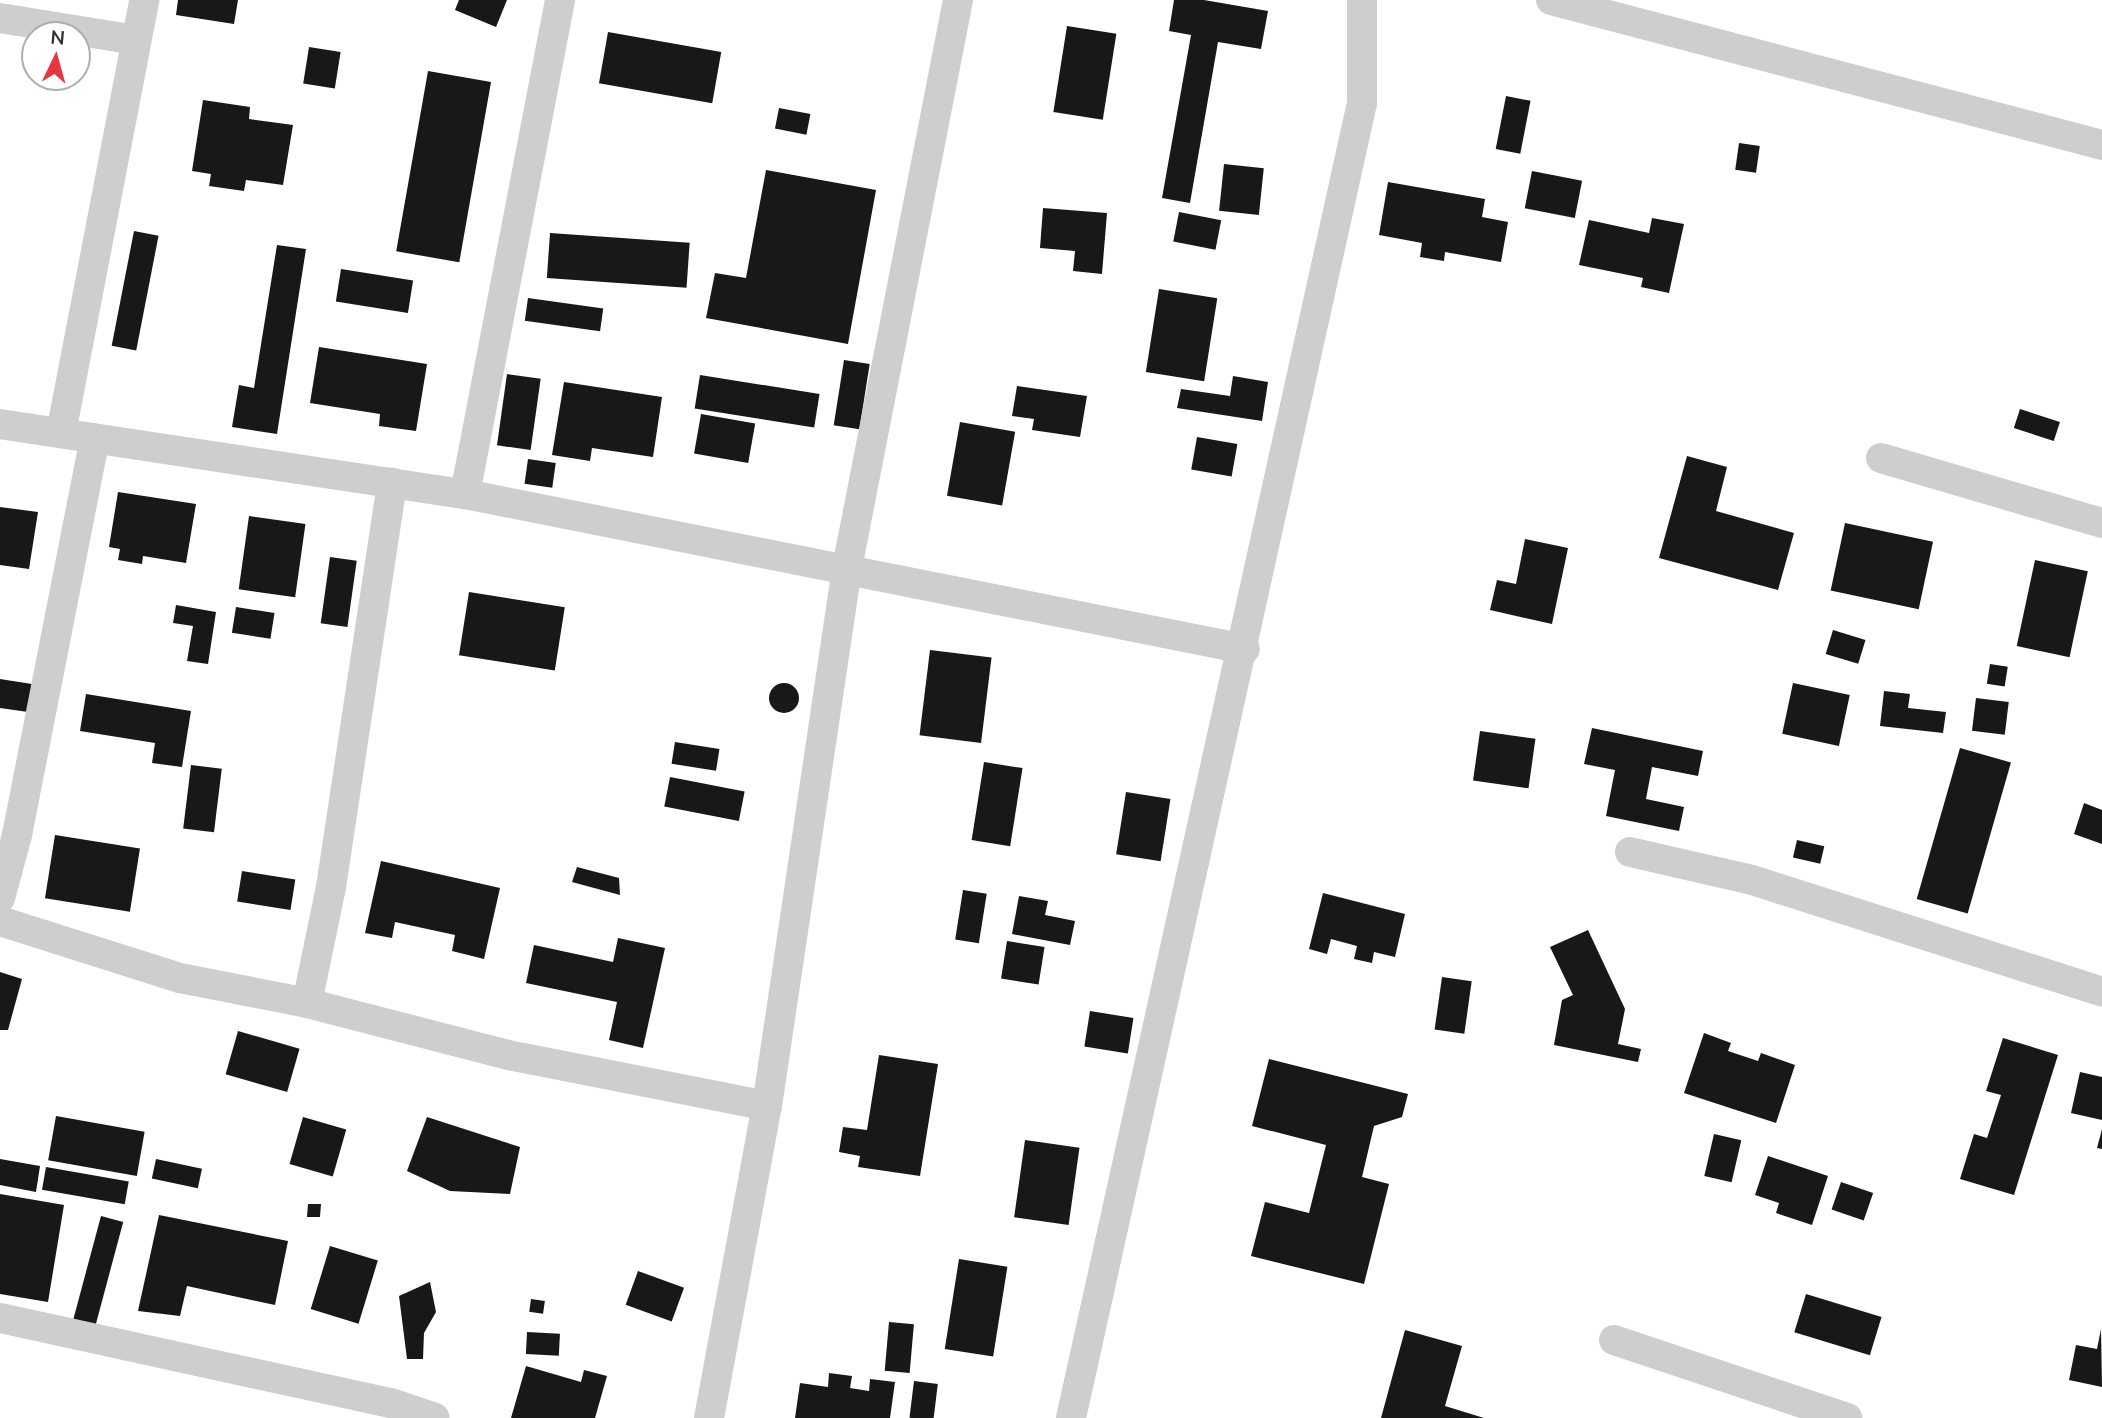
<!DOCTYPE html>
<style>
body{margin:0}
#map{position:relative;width:2102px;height:1418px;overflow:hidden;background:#fff;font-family:Mulish,sans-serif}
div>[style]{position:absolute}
.building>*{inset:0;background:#181818;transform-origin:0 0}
.round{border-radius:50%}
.minor>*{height:30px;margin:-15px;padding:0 15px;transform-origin:15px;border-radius:15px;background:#cecece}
span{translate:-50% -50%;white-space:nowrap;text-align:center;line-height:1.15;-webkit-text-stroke:7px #fff;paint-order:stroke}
.north{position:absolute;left:21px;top:21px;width:70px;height:70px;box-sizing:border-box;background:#fff;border:2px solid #adadad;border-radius:50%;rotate:5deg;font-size:19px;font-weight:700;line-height:28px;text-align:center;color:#313131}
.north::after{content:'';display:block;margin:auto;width:24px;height:32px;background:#e53742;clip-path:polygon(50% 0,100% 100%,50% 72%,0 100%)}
</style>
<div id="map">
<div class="building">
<i style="clip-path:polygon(178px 0,238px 0,234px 24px,176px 15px)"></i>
<i style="clip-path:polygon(459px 0,507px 0,496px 27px,455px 10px)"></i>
<i style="clip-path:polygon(1174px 0,1204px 0,1268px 11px,1261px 49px,1218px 42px,1190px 203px,1162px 198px,1191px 35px,1169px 31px)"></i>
<i style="left:1067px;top:26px;width:50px;height:87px;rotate:9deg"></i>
<i style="left:608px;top:32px;width:115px;height:52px;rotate:10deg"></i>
<i style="left:309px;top:47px;width:32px;height:37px;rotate:9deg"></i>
<i style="left:428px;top:71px;width:64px;height:183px;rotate:10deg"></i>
<i style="left:1506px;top:96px;width:25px;height:54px;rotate:11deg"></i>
<i style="clip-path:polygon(203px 100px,250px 107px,249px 119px,293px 125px,283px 185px,246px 180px,244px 191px,209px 186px,211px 174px,192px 171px)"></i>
<i style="left:779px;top:108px;width:32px;height:21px;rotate:11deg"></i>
<i style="left:1739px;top:143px;width:21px;height:27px;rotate:8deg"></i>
<i style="left:1224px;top:164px;width:40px;height:47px;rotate:6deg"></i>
<i style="clip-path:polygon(766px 170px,876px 190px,848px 344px,706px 318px,715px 273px,746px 278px)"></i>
<i style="left:1532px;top:171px;width:51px;height:38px;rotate:11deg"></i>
<i style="clip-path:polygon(1388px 182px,1485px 199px,1482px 217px,1508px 222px,1501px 262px,1445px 252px,1444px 261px,1420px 257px,1422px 243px,1379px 235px)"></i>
<i style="clip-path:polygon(1043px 208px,1107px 213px,1102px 274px,1073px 271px,1075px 251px,1040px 248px)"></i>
<i style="left:1179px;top:212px;width:43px;height:30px;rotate:11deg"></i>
<i style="clip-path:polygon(1652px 218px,1684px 224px,1669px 293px,1641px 287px,1643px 278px,1579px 265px,1589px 220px,1649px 233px)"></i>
<i style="left:134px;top:231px;width:25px;height:117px;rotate:11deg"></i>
<i style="left:550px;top:233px;width:140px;height:45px;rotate:4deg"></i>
<i style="clip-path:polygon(277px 245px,306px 249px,277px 434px,232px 427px,239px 385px,254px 388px)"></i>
<i style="left:341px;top:269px;width:73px;height:33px;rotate:9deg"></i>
<i style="left:1159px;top:289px;width:59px;height:84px;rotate:9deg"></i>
<i style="left:528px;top:298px;width:76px;height:23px;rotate:8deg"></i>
<i style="clip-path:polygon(319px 347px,427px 364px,416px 431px,379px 426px,380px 414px,310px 403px)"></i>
<i style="left:844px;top:360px;width:26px;height:66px;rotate:9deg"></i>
<i style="left:507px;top:374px;width:34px;height:72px;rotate:8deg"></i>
<i style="left:700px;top:375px;width:121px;height:34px;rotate:9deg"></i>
<i style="clip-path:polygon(1233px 376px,1268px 382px,1262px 421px,1177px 408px,1181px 389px,1230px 396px)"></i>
<i style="clip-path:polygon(564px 382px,662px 397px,653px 457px,592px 448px,590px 461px,552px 455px)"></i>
<i style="clip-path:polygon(1017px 386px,1087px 396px,1080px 437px,1032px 430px,1034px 419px,1012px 416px)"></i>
<i style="left:2020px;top:409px;width:42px;height:20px;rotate:18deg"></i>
<i style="left:701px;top:414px;width:55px;height:40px;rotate:10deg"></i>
<i style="left:960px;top:422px;width:56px;height:75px;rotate:10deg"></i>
<i style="left:1197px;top:437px;width:41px;height:33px;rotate:10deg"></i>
<i style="clip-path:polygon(1687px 456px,1727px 467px,1716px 511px,1794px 533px,1778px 590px,1659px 558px)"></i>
<i style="left:528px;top:459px;width:28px;height:25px;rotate:8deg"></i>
<i style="clip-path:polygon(118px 492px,196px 504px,186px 563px,143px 556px,142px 564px,118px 560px,120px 549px,109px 547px)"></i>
<i style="clip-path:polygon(0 507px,38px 512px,29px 569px,0 565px)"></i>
<i style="left:249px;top:516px;width:57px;height:74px;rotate:8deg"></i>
<i style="left:1845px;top:523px;width:90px;height:69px;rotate:12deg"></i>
<i style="clip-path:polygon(1525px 539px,1568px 548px,1552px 624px,1490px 610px,1497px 580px,1516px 584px)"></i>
<i style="left:330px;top:557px;width:27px;height:67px;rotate:8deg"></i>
<i style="left:2035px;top:560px;width:54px;height:88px;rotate:12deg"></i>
<i style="left:469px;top:592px;width:97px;height:64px;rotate:9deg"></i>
<i style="clip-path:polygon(176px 605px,216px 612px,208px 664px,187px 661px,193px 626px,173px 623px)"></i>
<i style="left:236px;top:607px;width:39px;height:26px;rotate:9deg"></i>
<i style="left:1833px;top:630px;width:34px;height:25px;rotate:17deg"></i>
<i style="left:930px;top:650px;width:62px;height:86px;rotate:7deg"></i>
<i style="left:1990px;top:664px;width:18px;height:20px;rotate:9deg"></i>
<i style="clip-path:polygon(0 679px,32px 684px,28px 712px,0 708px)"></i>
<i class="round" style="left:769px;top:683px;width:30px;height:30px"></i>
<i style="left:1793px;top:683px;width:58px;height:52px;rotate:12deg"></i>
<i style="clip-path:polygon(1884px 691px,1910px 694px,1908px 708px,1946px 712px,1943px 733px,1880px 726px)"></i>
<i style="clip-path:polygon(86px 694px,191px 711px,182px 767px,152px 763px,155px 743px,80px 731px)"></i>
<i style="left:1976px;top:698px;width:33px;height:33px;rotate:7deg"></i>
<i style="clip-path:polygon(1592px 728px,1703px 751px,1698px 776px,1652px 767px,1646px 799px,1684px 807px,1679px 831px,1606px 816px,1615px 770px,1584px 764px)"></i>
<i style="left:1480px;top:731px;width:56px;height:50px;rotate:8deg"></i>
<i style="left:675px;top:742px;width:45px;height:22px;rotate:9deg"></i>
<i style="left:1960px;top:748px;width:53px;height:157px;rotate:16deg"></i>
<i style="left:984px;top:762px;width:39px;height:79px;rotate:9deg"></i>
<i style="left:191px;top:765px;width:31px;height:64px;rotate:7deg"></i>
<i style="left:670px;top:777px;width:76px;height:30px;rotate:11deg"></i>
<i style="left:1126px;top:792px;width:45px;height:63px;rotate:9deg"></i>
<i style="clip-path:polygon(2084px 803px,2102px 810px,2102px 844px,2074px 834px)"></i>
<i style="left:55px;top:835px;width:86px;height:64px;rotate:9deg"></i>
<i style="left:1797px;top:840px;width:28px;height:18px;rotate:13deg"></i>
<i style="clip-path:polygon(381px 861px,500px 888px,484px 959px,452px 951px,455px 935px,395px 922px,392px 938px,365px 933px)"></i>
<i style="clip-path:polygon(577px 867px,619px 878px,620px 895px,572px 882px)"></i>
<i style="left:242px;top:871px;width:54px;height:31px;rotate:9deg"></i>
<i style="left:963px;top:890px;width:24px;height:50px;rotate:9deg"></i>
<i style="clip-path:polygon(1323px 893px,1405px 914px,1395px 957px,1374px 952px,1372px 963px,1354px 959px,1357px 946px,1331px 939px,1327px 954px,1309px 949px)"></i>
<i style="clip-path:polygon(1019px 896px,1048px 901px,1045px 915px,1075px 921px,1070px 945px,1012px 934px)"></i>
<i style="clip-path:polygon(1588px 930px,1625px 1009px,1618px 1044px,1641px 1049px,1638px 1062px,1554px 1045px,1562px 1000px,1573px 995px,1550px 947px)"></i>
<i style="clip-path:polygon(618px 938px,665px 948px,643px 1048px,609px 1040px,617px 1002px,526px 983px,534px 945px,613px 962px)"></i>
<i style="left:1007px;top:941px;width:38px;height:38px;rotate:9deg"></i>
<i style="clip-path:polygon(0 972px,22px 979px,8px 1030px,0 1030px)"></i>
<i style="left:1442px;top:977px;width:30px;height:53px;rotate:8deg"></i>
<i style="left:1090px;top:1011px;width:44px;height:36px;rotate:9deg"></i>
<i style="left:238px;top:1031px;width:64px;height:45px;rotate:16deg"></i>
<i style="clip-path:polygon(1704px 1033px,1731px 1043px,1728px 1051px,1758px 1061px,1761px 1053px,1795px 1065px,1776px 1123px,1684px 1093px)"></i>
<i style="clip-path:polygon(2003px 1038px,2058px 1055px,2014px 1195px,1960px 1179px,1974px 1134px,1987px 1138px,2001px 1095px,1986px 1091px)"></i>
<i style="clip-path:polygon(879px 1055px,938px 1064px,920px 1176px,858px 1167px,860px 1156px,839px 1152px,843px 1127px,867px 1130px)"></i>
<i style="clip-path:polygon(1269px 1059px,1408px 1094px,1402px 1117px,1374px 1126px,1362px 1177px,1389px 1184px,1364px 1284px,1251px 1256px,1265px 1202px,1309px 1213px,1326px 1145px,1252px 1126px)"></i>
<i style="clip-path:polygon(2080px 1072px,2102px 1077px,2102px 1120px,2071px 1113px)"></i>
<i style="left:56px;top:1116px;width:90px;height:45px;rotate:10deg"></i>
<i style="left:303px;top:1117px;width:45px;height:49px;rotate:16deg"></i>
<i style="clip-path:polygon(427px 1117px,520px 1147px,510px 1194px,450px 1191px,407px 1171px)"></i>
<i style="clip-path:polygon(2102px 1129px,2102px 1149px,2097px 1148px)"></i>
<i style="left:1714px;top:1134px;width:28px;height:43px;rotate:13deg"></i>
<i style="left:1025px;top:1140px;width:55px;height:78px;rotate:8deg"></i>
<i style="clip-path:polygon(1768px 1156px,1828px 1176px,1812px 1225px,1776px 1213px,1779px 1203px,1755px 1195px)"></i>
<i style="clip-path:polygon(0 1159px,40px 1166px,36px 1192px,0 1185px)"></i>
<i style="left:156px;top:1159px;width:47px;height:20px;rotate:12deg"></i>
<i style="left:46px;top:1167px;width:84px;height:23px;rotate:10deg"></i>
<i style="left:1841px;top:1182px;width:34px;height:29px;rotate:19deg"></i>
<i style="clip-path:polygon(0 1194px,64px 1205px,48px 1302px,0 1294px)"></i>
<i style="clip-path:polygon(308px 1204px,321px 1204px,320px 1217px,307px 1217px)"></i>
<i style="clip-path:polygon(159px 1215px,288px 1241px,275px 1305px,187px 1286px,180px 1316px,138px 1311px)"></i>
<i style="left:101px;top:1216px;width:23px;height:119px;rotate:15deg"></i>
<i style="left:330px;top:1246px;width:50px;height:66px;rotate:17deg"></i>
<i style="left:959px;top:1259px;width:49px;height:91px;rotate:9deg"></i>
<i style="left:638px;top:1271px;width:49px;height:36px;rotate:20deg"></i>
<i style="clip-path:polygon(430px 1282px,436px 1312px,424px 1333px,423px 1359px,407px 1359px,399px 1296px)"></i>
<i style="left:1806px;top:1294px;width:79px;height:40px;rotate:17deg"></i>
<i style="left:531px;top:1299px;width:14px;height:13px;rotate:8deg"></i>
<i style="left:889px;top:1322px;width:25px;height:49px;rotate:5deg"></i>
<i style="clip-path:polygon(2101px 1329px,2102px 1387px,2069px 1380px,2076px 1345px,2097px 1349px)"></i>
<i style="clip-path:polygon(1405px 1330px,1462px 1346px,1445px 1406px,1484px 1418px,1381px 1418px)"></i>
<i style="left:527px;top:1332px;width:33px;height:22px;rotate:3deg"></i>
<i style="clip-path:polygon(526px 1366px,581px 1382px,584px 1370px,607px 1376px,595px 1418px,511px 1418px)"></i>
<i style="clip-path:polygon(829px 1373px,852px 1376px,850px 1388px,869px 1391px,870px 1379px,895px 1382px,890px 1418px,795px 1418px,800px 1383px,828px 1387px)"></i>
<i style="left:914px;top:1381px;width:24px;height:37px;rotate:7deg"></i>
</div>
<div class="minor">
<i style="left:1551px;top:0;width:570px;rotate:14.74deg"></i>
<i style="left:0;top:18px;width:138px;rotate:9.2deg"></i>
<i style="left:0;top:424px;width:470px;rotate:8.6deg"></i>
<i style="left:465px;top:494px;width:795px;rotate:11.24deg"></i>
<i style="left:61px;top:433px;width:441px;rotate:-79.1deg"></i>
<i style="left:1881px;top:458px;width:230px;rotate:16.4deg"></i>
<i style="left:465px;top:494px;width:503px;rotate:-79.11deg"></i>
<i style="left:1630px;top:852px;width:125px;rotate:12.9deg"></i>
<i style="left:1752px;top:880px;width:367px;rotate:17.7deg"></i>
<i style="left:0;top:898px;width:65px;rotate:-74.9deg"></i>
<i style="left:17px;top:835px;width:404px;rotate:-78.9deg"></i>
<i style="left:0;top:921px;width:189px;rotate:17.6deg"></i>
<i style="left:180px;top:978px;width:129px;rotate:11.1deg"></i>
<i style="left:307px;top:1003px;width:208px;rotate:14.5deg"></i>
<i style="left:508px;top:1055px;width:264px;rotate:11.1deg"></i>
<i style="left:307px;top:1003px;width:118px;rotate:-78.3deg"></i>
<i style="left:331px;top:887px;width:409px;rotate:-81.4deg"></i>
<i style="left:0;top:1318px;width:400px;rotate:12.3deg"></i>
<i style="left:391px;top:1403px;width:46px;rotate:18.8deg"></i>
<i style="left:1614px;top:1340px;width:246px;rotate:18.5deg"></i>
<i style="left:709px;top:1418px;width:317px;rotate:-79.5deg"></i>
<i style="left:767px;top:1106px;width:544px;rotate:-81.54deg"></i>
<i style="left:847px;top:568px;width:579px;rotate:-78.94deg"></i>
<i style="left:1071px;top:1418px;width:1347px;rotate:-77.52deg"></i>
<i style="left:1362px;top:103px;width:103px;rotate:-90deg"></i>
</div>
<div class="north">N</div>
</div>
